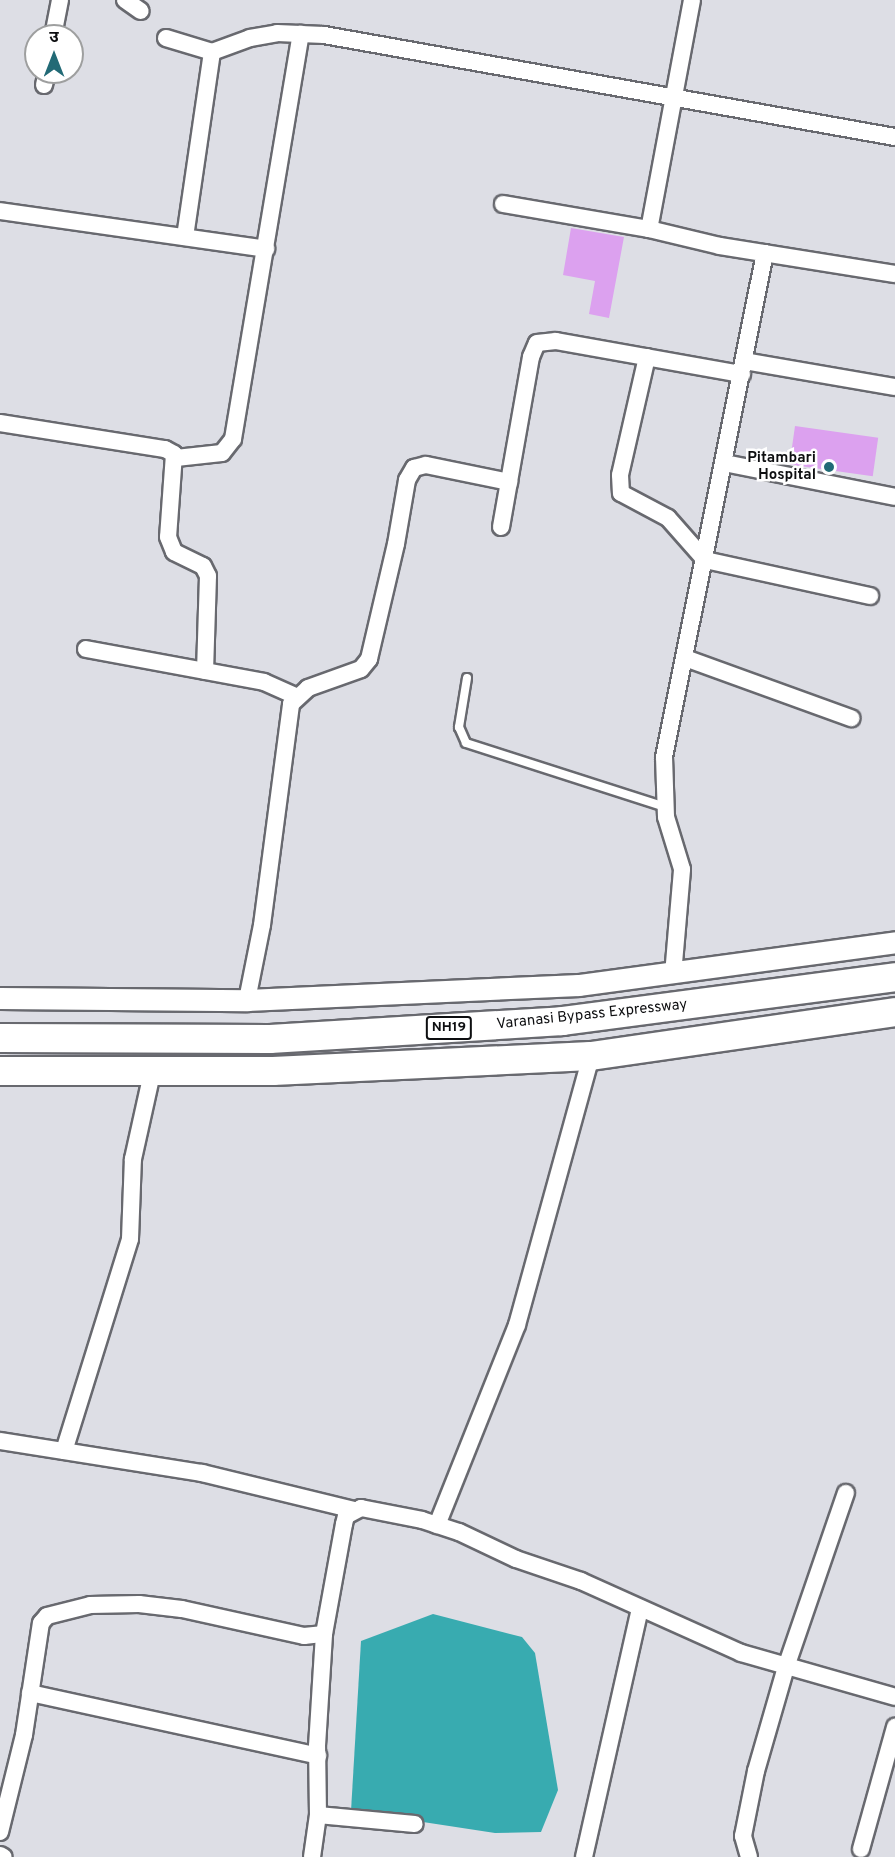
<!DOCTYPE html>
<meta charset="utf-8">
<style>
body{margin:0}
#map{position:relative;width:895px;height:1857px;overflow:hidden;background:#dddee5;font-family:Overpass,"Noto Sans Devanagari",sans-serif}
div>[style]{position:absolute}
.water>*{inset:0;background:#38abb0}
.building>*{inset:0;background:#dca1ef;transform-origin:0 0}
.roads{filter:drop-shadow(2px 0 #68696f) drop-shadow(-2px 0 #68696f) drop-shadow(0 2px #68696f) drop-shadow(0 -2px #68696f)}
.service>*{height:8px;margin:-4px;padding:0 4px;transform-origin:4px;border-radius:4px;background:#fff}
.minor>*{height:16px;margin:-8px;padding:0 8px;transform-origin:8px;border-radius:8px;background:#fff}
.tertiary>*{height:21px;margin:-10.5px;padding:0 10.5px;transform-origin:10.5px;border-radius:10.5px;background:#fff}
.trunk>*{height:28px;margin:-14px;padding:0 14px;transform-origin:14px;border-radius:14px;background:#fff}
.dots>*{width:16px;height:16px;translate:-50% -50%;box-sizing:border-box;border:3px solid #fff;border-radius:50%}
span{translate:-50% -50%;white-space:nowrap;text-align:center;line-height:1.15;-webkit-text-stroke:5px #fff;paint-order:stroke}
.shield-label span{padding:2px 4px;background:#fff;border:2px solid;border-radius:4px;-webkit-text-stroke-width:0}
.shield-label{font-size:14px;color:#0d0e10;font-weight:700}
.poi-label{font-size:15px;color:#0d0e10;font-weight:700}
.right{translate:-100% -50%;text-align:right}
.street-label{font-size:15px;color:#0d0e10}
.north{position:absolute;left:24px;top:24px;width:60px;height:60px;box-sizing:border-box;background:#fff;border:2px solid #9e9f9f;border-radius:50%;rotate:0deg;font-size:16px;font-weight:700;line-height:24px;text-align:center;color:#0d0e10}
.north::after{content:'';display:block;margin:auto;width:21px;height:27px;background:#226a76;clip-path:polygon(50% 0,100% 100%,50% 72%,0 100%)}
</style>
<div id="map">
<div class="water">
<i style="clip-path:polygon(433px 1614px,522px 1637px,535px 1653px,558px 1790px,541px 1832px,495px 1833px,351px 1811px,361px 1641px)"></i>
</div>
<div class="building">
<i style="clip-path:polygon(571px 228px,624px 237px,609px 318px,589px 314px,595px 281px,563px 275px)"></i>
<i style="left:795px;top:426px;width:84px;height:39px;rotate:8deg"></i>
</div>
<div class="roads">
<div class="service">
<i style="left:467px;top:678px;width:50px;rotate:99.3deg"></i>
<i style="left:459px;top:727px;width:17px;rotate:66deg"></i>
<i style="left:466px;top:743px;width:209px;rotate:17.8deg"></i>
</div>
<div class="minor">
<i style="left:125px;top:0;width:19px;rotate:35deg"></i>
<i style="left:692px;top:0;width:233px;rotate:100.6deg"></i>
<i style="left:649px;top:229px;width:73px;rotate:13.5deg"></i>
<i style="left:720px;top:246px;width:177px;rotate:9.1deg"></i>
<i style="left:53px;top:36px;width:37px;rotate:-79deg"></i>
<i style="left:166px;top:38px;width:48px;rotate:16.9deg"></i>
<i style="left:212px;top:52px;width:40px;rotate:-20.2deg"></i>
<i style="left:250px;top:38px;width:27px;rotate:-10deg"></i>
<i style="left:277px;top:33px;width:47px;rotate:2.4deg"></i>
<i style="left:324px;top:35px;width:580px;rotate:10.13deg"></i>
<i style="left:44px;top:85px;width:13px;rotate:-77deg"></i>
<i style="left:503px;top:204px;width:148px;rotate:9.7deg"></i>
<i style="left:0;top:211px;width:269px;rotate:8.1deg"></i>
<i style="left:185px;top:237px;width:187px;rotate:-81.7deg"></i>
<i style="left:647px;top:357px;width:121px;rotate:102.9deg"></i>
<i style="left:620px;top:475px;width:18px;rotate:87deg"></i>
<i style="left:621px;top:493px;width:53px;rotate:28deg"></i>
<i style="left:668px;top:518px;width:56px;rotate:48.6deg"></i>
<i style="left:705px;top:560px;width:169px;rotate:12.3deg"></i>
<i style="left:744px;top:361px;width:153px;rotate:9.8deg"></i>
<i style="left:0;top:423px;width:167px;rotate:9deg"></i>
<i style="left:165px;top:449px;width:10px;rotate:29deg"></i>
<i style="left:174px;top:454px;width:83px;rotate:94.1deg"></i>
<i style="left:168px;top:537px;width:16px;rotate:68deg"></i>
<i style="left:174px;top:552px;width:32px;rotate:26deg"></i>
<i style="left:203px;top:566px;width:11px;rotate:63deg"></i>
<i style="left:208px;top:576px;width:95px;rotate:91.8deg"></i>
<i style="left:176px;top:458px;width:46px;rotate:-6.2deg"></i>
<i style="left:222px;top:453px;width:18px;rotate:-52deg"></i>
<i style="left:233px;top:439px;width:411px;rotate:-80.5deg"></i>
<i style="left:724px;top:463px;width:174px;rotate:11.2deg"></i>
<i style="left:501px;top:527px;width:173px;rotate:-80deg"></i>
<i style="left:531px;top:357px;width:15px;rotate:-67deg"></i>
<i style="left:537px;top:343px;width:19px;rotate:-6deg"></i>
<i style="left:556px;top:341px;width:189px;rotate:10.1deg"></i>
<i style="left:86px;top:649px;width:181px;rotate:10.5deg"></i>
<i style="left:264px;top:682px;width:35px;rotate:24deg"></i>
<i style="left:685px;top:658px;width:177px;rotate:19.9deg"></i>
<i style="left:673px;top:975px;width:106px;rotate:-85.1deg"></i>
<i style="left:682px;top:869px;width:54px;rotate:-107.1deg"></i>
<i style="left:666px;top:817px;width:60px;rotate:-91.9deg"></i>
<i style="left:664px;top:757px;width:514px;rotate:-78.67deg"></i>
<i style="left:247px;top:1000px;width:76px;rotate:-78.7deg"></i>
<i style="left:262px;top:925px;width:223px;rotate:-82.5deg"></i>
<i style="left:291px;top:704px;width:23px;rotate:-43deg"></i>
<i style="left:308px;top:688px;width:56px;rotate:-19.7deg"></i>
<i style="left:361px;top:669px;width:13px;rotate:-51deg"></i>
<i style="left:369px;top:659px;width:118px;rotate:-76.8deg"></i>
<i style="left:396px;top:544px;width:65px;rotate:-80.2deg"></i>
<i style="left:407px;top:480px;width:14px;rotate:-60deg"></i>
<i style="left:414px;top:468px;width:12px;rotate:-14deg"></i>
<i style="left:426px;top:465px;width:85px;rotate:11.6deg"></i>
<i style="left:0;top:1441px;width:205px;rotate:9deg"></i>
<i style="left:202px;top:1473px;width:156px;rotate:13.7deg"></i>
<i style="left:64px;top:1451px;width:222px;rotate:-72.7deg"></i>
<i style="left:130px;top:1239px;width:80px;rotate:-87.9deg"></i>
<i style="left:133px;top:1159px;width:88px;rotate:-77.5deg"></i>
<i style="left:437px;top:1525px;width:215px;rotate:-68.2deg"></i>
<i style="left:517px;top:1325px;width:279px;rotate:-74.6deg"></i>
<i style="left:30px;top:1693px;width:295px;rotate:12.3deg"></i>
<i style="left:318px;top:1815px;width:97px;rotate:5.3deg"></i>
<i style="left:0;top:1832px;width:100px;rotate:-76.1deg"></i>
<i style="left:24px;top:1735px;width:113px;rotate:-81.4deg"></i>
<i style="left:41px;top:1623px;width:9px;rotate:-49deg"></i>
<i style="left:47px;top:1616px;width:44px;rotate:-14.3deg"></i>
<i style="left:90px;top:1605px;width:49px;rotate:-1.2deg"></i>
<i style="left:139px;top:1604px;width:43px;rotate:6.6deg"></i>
<i style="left:182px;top:1609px;width:125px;rotate:12.5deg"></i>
<i style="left:304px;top:1636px;width:20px;rotate:-6deg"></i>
<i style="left:324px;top:1634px;width:112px;rotate:-79.7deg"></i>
<i style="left:344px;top:1524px;width:8px;rotate:-76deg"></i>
<i style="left:346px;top:1516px;width:17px;rotate:-28deg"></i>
<i style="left:361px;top:1508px;width:62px;rotate:11.1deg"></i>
<i style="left:422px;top:1520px;width:39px;rotate:18deg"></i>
<i style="left:459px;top:1532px;width:63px;rotate:25.3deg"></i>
<i style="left:516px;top:1559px;width:69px;rotate:18.7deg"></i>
<i style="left:581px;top:1581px;width:175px;rotate:24.2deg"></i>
<i style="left:741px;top:1653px;width:160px;rotate:15.9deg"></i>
<i style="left:861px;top:1849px;width:127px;rotate:-74.4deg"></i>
<i style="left:0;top:1855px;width:4px;rotate:27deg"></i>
<i style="left:312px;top:1857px;width:42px;rotate:-81.9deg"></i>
<i style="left:318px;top:1815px;width:69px;rotate:-90.8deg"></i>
<i style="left:317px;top:1746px;width:112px;rotate:-86.4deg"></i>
<i style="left:584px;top:1857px;width:255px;rotate:-77.3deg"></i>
<i style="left:749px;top:1857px;width:22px;rotate:-106deg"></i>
<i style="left:743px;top:1836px;width:66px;rotate:-78.7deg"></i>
<i style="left:756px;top:1771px;width:108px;rotate:-73.9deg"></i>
<i style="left:786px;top:1667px;width:184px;rotate:-71deg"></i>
</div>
<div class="tertiary">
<i style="left:0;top:998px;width:247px;rotate:0.5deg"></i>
<i style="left:247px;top:1000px;width:332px;rotate:-2.6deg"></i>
<i style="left:579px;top:985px;width:319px;rotate:-7.7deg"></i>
</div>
<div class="trunk">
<i style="left:0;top:1038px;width:270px;rotate:0.2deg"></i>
<i style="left:270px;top:1039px;width:293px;rotate:-3.5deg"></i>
<i style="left:562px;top:1021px;width:336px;rotate:-7.5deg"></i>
<i style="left:0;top:1071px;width:273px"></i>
<i style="left:273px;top:1071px;width:318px;rotate:-2.7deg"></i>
<i style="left:591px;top:1056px;width:307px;rotate:-8.2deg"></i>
</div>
</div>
<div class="dots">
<i style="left:829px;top:467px;background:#226a76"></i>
</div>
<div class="shield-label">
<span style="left:449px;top:1028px">NH19</span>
</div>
<div class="poi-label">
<span class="right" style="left:816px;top:467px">Pitambari<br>Hospital</span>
</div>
<div class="street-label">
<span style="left:592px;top:1015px;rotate:-6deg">Varanasi Bypass Expressway</span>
</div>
<div class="north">उ</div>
</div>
